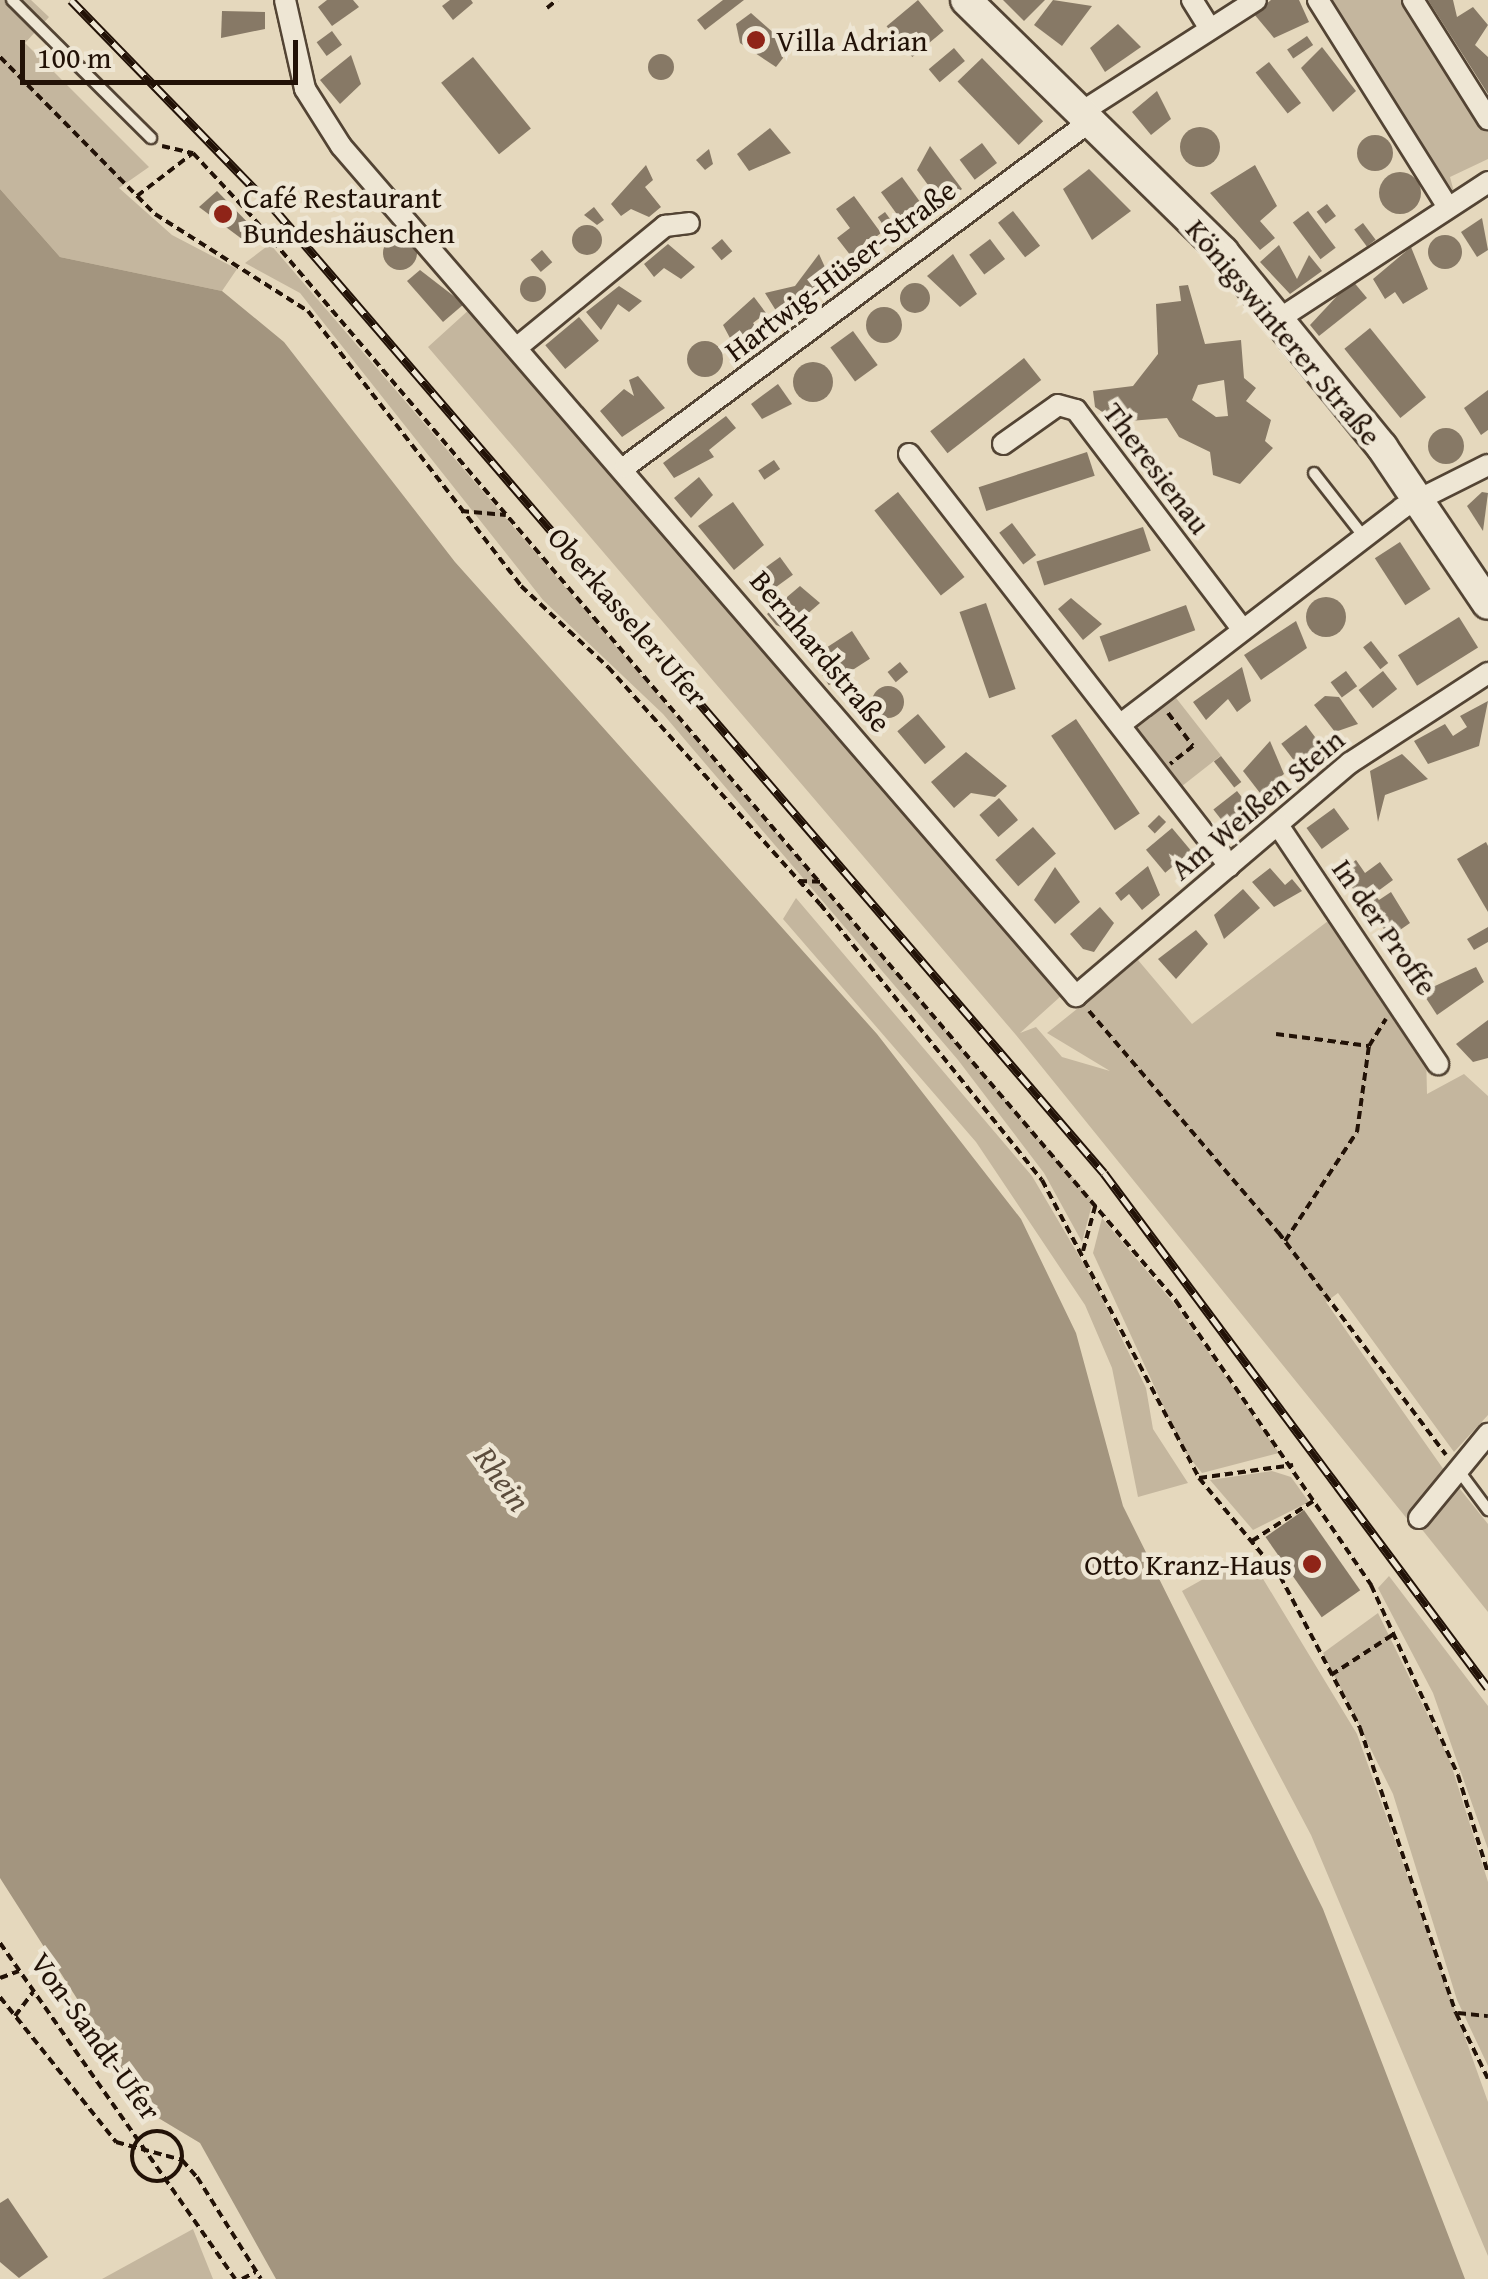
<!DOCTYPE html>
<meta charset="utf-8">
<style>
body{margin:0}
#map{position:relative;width:1488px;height:2279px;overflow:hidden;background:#e5d8bd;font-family:"Gentium Book Plus",serif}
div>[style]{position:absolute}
.green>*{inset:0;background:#c4b69e;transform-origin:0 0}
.water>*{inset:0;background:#a3957f}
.building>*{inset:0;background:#877966;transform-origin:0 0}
.round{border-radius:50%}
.path>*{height:4px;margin-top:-2px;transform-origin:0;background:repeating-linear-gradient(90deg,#221207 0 8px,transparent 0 13px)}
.path>.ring{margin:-2px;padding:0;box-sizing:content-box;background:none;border:4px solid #221207;border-radius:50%}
.roads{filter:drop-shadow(2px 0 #534434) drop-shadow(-2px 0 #534434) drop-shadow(0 2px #534434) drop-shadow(0 -2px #534434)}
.service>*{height:10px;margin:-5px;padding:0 5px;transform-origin:5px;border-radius:5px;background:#eee6d4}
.minor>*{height:20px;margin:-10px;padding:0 10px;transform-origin:10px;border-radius:10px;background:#eee6d4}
.secondary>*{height:30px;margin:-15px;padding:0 15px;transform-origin:15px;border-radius:15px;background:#eee6d4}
.rail>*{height:9px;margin-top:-4.5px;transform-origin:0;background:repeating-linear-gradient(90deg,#eee6d4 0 15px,#221207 0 30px);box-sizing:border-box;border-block:2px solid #221207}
.dots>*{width:28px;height:28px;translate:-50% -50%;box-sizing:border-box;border:5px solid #eee6d4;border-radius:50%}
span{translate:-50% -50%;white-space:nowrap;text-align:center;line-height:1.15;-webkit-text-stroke:9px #eee6d4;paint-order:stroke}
.poi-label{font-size:30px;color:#221207}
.left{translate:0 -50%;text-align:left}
.right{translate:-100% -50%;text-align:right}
.street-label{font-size:30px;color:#221207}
.water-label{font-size:32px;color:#5c4d3d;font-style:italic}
.scale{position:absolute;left:20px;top:40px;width:278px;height:45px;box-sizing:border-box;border:5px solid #221207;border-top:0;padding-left:12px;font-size:30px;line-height:35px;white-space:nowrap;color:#221207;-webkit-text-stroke:8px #eee6d4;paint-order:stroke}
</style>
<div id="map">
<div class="green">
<i style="clip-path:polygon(0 0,31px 0,49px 17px,25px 43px,149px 167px,119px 188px,172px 235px,237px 269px,222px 291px,60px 257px,0 189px)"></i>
<i style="clip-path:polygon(1323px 0,1407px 0,1488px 128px,1488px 159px,1450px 177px,1454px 192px)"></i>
<i style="clip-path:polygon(270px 244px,1093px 1201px,1082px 1242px,1044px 1173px,958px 1060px,663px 714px,543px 600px,300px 293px,245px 263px)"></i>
<i style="clip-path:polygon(471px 308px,1061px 996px,1020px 1033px,1036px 1027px,1062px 1057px,1110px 1071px,1047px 1033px,1138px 960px,1192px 1024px,1332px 918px,1426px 1050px,1427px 1094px,1464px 1074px,1488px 1096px,1488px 1415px,1454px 1452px,1338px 1293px,1326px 1302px,1444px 1470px,1408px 1520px,1016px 1035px,428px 347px)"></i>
<i style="left:1173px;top:694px;width:78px;height:49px;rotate:52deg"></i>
<i style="clip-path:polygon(796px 898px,1032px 1176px,1092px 1278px,1146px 1388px,1153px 1429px,1188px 1483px,1138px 1497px,1112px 1368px,1085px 1305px,976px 1142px,783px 919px)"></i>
<i style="clip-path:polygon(1102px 1218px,1177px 1307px,1279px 1453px,1202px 1473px,1184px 1451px,1093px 1253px)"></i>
<i style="clip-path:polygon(1272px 1471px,1291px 1477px,1309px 1502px,1253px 1530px,1210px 1480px)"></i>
<i style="clip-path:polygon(1456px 1484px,1488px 1524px,1488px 1612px,1420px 1527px)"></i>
<i style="clip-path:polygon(1248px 1554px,1357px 1734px,1488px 2102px,1488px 2256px,1311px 1835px,1182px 1591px)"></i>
<i style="clip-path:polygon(1389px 1576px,1488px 1706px,1488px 1849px,1433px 1693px,1378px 1588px)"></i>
<i style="clip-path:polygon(1378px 1613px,1450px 1761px,1488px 1882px,1488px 2066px,1457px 2000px,1393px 1794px,1323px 1653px)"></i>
<i style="clip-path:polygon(193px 2229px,213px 2279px,102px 2279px)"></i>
</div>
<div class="water">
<i style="clip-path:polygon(0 189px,60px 257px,222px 291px,284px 342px,455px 562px,877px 1034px,1021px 1219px,1076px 1333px,1123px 1506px,1323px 1909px,1465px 2279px,276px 2279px,200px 2143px,150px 2113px,0 1878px)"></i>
</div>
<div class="building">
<i style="clip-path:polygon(327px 0,353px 0,359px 7px,332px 26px,318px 7px)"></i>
<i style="clip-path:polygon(450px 0,471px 0,473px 3px,453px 20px,442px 6px)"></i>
<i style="clip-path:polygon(723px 0,744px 0,705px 30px,697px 20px)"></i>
<i style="left:918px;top:0;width:40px;height:41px;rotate:50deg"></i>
<i style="clip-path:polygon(1003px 0,1045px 0,1024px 21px)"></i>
<i style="clip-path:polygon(1053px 0,1092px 6px,1062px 46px,1034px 25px)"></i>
<i style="clip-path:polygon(1271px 0,1299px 0,1309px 22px,1274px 38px,1254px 14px)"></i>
<i style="clip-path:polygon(1428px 0,1453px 0,1457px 17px,1473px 7px,1488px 25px,1475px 45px,1488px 57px,1488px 94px)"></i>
<i style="clip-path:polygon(222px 11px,265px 12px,265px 29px,221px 38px)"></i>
<i style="clip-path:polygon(751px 13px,776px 35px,783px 58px,776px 67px,740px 43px,736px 24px)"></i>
<i style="clip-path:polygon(1118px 24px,1141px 47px,1105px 72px,1090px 48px)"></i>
<i style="left:332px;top:31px;width:17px;height:19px;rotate:54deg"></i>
<i style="left:1307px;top:36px;width:11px;height:24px;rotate:56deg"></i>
<i style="clip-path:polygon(1322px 47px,1356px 91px,1333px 112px,1301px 68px)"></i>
<i style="left:954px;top:48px;width:17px;height:33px;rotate:50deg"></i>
<i class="round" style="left:648px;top:54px;width:26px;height:26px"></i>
<i style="clip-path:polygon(351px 55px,361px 84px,340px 104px,320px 80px)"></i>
<i style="left:473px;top:57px;width:92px;height:41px;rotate:51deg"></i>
<i style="left:982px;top:58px;width:88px;height:34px;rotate:46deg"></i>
<i style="left:1269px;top:62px;width:52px;height:17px;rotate:52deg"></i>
<i style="clip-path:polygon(1157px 91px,1171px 119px,1151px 135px,1132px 112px)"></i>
<i class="round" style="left:1180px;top:127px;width:40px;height:40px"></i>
<i style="clip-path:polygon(770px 128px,791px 153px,749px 171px,737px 154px)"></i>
<i class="round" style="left:1357px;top:135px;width:36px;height:36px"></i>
<i style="left:982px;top:143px;width:25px;height:28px;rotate:53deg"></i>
<i style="clip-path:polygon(930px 146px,962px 189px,942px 204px,917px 170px)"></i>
<i style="clip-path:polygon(709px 149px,713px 164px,705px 170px,696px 160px)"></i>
<i style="clip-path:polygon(646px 165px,653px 180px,645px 187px,661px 207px,649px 217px,631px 209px,621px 216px,611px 204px)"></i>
<i style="clip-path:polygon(1255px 165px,1277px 206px,1260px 221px,1275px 238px,1260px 250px,1210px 193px)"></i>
<i style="clip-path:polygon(1089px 169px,1131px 211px,1092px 240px,1063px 189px)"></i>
<i class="round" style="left:1379px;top:172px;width:42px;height:42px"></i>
<i style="left:902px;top:177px;width:46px;height:26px;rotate:54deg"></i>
<i style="clip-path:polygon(217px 191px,260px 235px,250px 245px,199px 207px)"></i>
<i style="clip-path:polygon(854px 196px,881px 233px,851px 256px,837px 238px,850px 228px,836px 209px)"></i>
<i style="left:1327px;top:204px;width:15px;height:13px;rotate:53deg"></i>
<i style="clip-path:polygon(594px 207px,604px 220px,597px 225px,584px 215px)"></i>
<i style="left:1013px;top:211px;width:44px;height:19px;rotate:52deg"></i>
<i style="left:1308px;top:211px;width:46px;height:19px;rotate:53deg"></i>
<i style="left:885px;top:212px;width:27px;height:9px;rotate:54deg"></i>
<i style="clip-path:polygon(1482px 218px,1488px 250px,1477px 257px,1461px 232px)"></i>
<i style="left:1363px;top:223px;width:21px;height:11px;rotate:53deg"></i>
<i class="round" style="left:572px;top:225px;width:30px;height:30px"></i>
<i class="round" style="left:1428px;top:235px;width:34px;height:34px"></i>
<i class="round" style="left:383px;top:236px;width:34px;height:34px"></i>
<i style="left:722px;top:239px;width:16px;height:14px;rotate:50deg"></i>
<i style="left:990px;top:239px;width:25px;height:26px;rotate:53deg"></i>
<i style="clip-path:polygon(668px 244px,695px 267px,681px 279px,664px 268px,654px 277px,644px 264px)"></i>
<i style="clip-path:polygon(1279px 245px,1297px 279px,1309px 255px,1322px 271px,1290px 294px,1260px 262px)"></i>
<i style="clip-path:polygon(1411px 247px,1428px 289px,1403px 304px,1395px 292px,1385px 299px,1373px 279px)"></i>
<i style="left:542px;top:250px;width:16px;height:15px;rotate:50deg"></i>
<i style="clip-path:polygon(819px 254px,833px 285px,783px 322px,765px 293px,795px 286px)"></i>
<i style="clip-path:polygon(953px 254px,977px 294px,960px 307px,927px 276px)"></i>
<i style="clip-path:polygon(420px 270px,464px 304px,443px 322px,407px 281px)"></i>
<i class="round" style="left:520px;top:276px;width:26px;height:26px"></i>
<i style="clip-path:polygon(1352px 280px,1367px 298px,1319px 336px,1310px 325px)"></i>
<i class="round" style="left:900px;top:283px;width:30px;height:30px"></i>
<i style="clip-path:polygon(evenodd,1188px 285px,1205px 344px,1241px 340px,1244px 378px,1256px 388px,1246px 401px,1271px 420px,1265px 441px,1273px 448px,1240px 484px,1213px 475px,1210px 452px,1179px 437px,1167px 418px,1117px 422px,1095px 407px,1093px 391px,1133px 386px,1158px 354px,1156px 304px,1181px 301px,1179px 286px,1188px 285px,1224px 380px,1228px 416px,1216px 417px,1192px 400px,1198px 385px,1224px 380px)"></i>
<i style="clip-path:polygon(619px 286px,642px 301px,629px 312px,618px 304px,601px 330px,586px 312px)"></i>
<i style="clip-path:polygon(754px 297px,766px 313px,753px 323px,762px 335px,738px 353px,723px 325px)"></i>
<i class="round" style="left:866px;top:307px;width:36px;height:36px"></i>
<i style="left:579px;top:317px;width:31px;height:44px;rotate:50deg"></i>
<i style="left:1370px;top:328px;width:89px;height:33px;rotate:51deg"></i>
<i style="left:853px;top:331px;width:42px;height:28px;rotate:54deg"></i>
<i class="round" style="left:687px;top:341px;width:36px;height:36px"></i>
<i style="left:1024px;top:358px;width:28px;height:119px;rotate:52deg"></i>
<i class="round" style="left:793px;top:362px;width:40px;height:40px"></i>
<i style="clip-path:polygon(638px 376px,665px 408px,622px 437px,600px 411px,624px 389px,634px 396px,629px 380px)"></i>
<i style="clip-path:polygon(778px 384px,792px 404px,762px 419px,751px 404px)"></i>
<i style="clip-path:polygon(1488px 390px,1488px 430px,1481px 435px,1464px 408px)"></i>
<i style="clip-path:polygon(726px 416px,736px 428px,709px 450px,714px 457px,674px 478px,663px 463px)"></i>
<i class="round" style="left:1428px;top:428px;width:36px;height:36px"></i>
<i style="left:1087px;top:452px;width:25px;height:114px;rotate:72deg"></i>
<i style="left:774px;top:460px;width:11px;height:19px;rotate:56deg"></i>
<i style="clip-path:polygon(699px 477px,713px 495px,691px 518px,674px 498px)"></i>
<i style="left:898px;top:492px;width:108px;height:30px;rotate:52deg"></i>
<i style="clip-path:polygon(1482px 492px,1488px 493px,1483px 531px,1467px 506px)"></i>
<i style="clip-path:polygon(733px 502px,764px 545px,734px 570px,698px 526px)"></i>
<i style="left:1012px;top:523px;width:40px;height:16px;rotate:53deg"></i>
<i style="left:1143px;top:527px;width:25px;height:112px;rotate:72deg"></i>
<i style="left:1400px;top:542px;width:56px;height:30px;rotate:57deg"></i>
<i style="left:780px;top:557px;width:22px;height:39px;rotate:54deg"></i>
<i style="clip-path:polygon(800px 586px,820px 603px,789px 630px,776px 625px,767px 614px)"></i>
<i class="round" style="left:1306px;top:597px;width:40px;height:40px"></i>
<i style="clip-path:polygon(1071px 598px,1102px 624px,1083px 640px,1058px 609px)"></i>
<i style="left:986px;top:603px;width:91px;height:28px;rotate:71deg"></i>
<i style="left:1186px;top:605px;width:27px;height:92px;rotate:70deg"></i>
<i style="left:1459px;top:617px;width:36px;height:72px;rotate:58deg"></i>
<i style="clip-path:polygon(1296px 621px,1307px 648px,1261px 680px,1244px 655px)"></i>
<i style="left:852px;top:631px;width:33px;height:49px;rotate:57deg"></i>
<i style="left:1371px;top:641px;width:28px;height:10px;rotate:52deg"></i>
<i style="left:900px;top:662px;width:13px;height:16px;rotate:51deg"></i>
<i style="clip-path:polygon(1242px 667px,1251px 701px,1237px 712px,1228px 699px,1206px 720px,1193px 702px)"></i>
<i style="left:1346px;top:671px;width:19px;height:19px;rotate:54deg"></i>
<i style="left:1383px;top:671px;width:23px;height:31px;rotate:52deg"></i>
<i class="round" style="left:872px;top:686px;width:32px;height:32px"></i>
<i style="clip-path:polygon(1325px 696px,1339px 697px,1358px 724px,1335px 732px,1314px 705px)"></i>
<i style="clip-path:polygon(1488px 701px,1479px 746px,1428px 764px,1414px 741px,1445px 724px,1453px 736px,1467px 727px,1460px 716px)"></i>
<i style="left:918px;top:714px;width:43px;height:27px;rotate:50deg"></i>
<i style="left:1076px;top:719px;width:114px;height:30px;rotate:56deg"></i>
<i style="left:1306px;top:725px;width:25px;height:31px;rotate:53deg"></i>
<i style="clip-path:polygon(1270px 741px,1284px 774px,1260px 793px,1243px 771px)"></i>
<i style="clip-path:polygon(966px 752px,1007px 786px,995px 797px,971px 793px,954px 808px,931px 782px)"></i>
<i style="clip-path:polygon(1402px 754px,1428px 779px,1385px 795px,1378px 822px,1370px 771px)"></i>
<i style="left:1221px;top:756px;width:33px;height:9px;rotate:52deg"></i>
<i style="left:1237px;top:791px;width:23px;height:30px;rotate:52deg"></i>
<i style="left:999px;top:798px;width:29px;height:26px;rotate:49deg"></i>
<i style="left:1334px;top:808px;width:26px;height:34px;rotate:54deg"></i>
<i style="left:1159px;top:815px;width:10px;height:16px;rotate:45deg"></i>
<i style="left:1033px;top:827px;width:35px;height:50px;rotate:49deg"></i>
<i style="left:1172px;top:828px;width:30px;height:34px;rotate:50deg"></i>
<i style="clip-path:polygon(1486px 842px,1488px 846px,1488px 912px,1457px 859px)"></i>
<i style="clip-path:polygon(1356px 860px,1365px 873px,1380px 862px,1393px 880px,1374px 894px,1379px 900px,1391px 892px,1410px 923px,1390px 937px,1340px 872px)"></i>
<i style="clip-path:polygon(1148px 866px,1160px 895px,1142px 910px,1129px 894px,1121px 901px,1115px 893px)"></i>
<i style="clip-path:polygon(1055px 867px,1080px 902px,1055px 924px,1034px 900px)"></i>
<i style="clip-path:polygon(1270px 868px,1285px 885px,1292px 879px,1302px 891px,1274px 907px,1252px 882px)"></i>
<i style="clip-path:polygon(1243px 889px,1260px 908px,1224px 939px,1214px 915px)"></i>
<i style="clip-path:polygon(1100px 907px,1114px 923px,1094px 952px,1083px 949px,1070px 934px)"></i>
<i style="clip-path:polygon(1488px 927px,1488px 942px,1474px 950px,1467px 939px)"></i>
<i style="clip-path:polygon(1196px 930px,1208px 944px,1176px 979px,1158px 959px)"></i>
<i style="clip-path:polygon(1476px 967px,1484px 982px,1437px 1015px,1422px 992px)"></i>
<i style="clip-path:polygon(1488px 1020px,1488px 1058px,1473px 1062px,1456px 1044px)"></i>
<i style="left:1304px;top:1510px;width:98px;height:47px;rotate:55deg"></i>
<i style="clip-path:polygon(8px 2198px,48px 2257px,19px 2278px,0 2262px,0 2203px)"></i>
</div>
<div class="path">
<i style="left:547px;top:8px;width:13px;rotate:-39deg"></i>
<i style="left:0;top:57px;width:221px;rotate:45.4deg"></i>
<i style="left:155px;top:214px;width:181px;rotate:32.4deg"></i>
<i style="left:308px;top:311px;width:348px;rotate:52.2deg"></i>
<i style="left:521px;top:586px;width:119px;rotate:43deg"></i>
<i style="left:608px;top:667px;width:318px;rotate:48.2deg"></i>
<i style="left:820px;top:904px;width:354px;rotate:51.2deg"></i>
<i style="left:1042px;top:1180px;width:337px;rotate:62.2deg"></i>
<i style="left:1199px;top:1478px;width:95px;rotate:-7.9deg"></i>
<i style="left:162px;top:146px;width:32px;rotate:13deg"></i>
<i style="left:193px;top:153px;width:93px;rotate:47.2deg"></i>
<i style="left:256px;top:221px;width:1419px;rotate:49.57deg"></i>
<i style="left:1176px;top:1301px;width:345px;rotate:55.5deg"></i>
<i style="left:1371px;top:1585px;width:209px;rotate:65.4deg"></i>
<i style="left:1458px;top:1775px;width:102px;rotate:73deg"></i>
<i style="left:137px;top:196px;width:71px;rotate:-37.5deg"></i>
<i style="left:461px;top:511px;width:45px;rotate:5.1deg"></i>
<i style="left:1168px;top:713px;width:41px;rotate:52.9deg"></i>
<i style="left:1193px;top:746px;width:29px;rotate:142deg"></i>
<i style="left:799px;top:881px;width:24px;rotate:2deg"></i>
<i style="left:1089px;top:1011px;width:291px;rotate:49.5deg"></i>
<i style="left:1278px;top:1232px;width:279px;rotate:53deg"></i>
<i style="left:1276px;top:1034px;width:94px;rotate:7.4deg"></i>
<i style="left:1285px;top:1241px;width:131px;rotate:-56.6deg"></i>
<i style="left:1357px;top:1132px;width:87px;rotate:-82.1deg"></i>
<i style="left:1369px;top:1046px;width:32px;rotate:-58deg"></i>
<i style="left:1083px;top:1251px;width:50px;rotate:-74.8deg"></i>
<i style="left:1199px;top:1478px;width:127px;rotate:50.4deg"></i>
<i style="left:1280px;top:1576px;width:172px;rotate:62.2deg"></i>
<i style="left:1360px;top:1728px;width:301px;rotate:71.4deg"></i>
<i style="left:1456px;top:2013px;width:73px;rotate:64.1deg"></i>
<i style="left:1252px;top:1541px;width:75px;rotate:-33.1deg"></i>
<i style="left:1331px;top:1675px;width:75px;rotate:-33.1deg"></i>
<i style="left:0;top:1943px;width:410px;rotate:55deg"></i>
<i style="left:0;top:1978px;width:20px;rotate:-20deg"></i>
<i style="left:0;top:1997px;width:186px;rotate:51.3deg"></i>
<i style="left:116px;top:2142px;width:68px;rotate:15.3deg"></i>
<i style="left:182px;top:2160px;width:23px;rotate:49deg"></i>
<i style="left:197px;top:2177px;width:120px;rotate:57.9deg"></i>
<i style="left:1458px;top:2013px;width:30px;rotate:6deg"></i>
<i style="left:15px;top:2016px;width:30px;rotate:-53deg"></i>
<i class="ring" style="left:132px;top:2131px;width:46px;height:46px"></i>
<i style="left:242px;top:2279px;width:15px;rotate:-28deg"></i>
</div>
<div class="roads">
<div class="service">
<i style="left:12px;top:0;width:196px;rotate:44.8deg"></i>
<i style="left:1314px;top:473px;width:81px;rotate:52deg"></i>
<i style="left:1459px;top:1471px;width:49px;rotate:53.4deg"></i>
</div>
<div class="minor">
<i style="left:285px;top:0;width:91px;rotate:77.3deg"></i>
<i style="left:305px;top:89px;width:67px;rotate:57.7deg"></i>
<i style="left:341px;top:146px;width:1124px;rotate:49.15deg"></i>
<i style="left:1076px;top:996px;width:360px;rotate:-40.4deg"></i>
<i style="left:1350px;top:763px;width:165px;rotate:-33.1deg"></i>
<i style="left:1192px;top:0;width:34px;rotate:58deg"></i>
<i style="left:1318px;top:0;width:244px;rotate:57.9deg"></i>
<i style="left:1413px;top:0;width:141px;rotate:57.8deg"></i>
<i style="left:1080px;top:113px;width:209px;rotate:-32.7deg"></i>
<i style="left:1279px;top:319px;width:250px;rotate:-33.2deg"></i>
<i style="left:520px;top:345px;width:188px;rotate:-39.4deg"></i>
<i style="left:665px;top:226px;width:24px;rotate:-7deg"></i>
<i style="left:1003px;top:444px;width:67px;rotate:-35.3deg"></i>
<i style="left:1058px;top:405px;width:19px;rotate:16deg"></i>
<i style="left:1076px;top:410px;width:276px;rotate:52.8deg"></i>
<i style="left:909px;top:454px;width:522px;rotate:52.16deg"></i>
<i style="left:625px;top:467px;width:578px;rotate:-36.63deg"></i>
<i style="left:1121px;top:724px;width:354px;rotate:-37.5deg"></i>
<i style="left:1402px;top:508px;width:96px;rotate:-26.6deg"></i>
<i style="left:1278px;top:825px;width:288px;rotate:56.2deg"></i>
<i style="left:1419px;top:1518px;width:109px;rotate:-50.6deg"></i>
</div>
<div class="secondary">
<i style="left:966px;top:0;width:360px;rotate:44.4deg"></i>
<i style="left:1223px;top:252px;width:252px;rotate:50.8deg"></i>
<i style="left:1382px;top:447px;width:189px;rotate:56deg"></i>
</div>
</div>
<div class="rail">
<i style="left:71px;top:0;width:294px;rotate:45.8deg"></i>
<i style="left:276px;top:211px;width:1269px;rotate:49.28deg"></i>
<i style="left:1104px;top:1173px;width:642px;rotate:53.29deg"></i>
</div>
<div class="dots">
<i style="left:756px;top:40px;background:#8f2418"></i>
<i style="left:223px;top:214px;background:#8f2418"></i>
<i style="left:1312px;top:1564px;background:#8f2418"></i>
</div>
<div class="poi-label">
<span class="left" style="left:776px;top:40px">Villa Adrian</span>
<span class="left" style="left:243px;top:214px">Café Restaurant<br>Bundeshäuschen</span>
<span class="right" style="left:1292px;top:1564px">Otto Kranz-Haus</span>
</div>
<div class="street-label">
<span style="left:840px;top:270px;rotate:-37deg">Hartwig-Hüser-Straße</span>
<span style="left:1284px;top:332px;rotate:50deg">Königswinterer Straße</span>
<span style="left:1157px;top:468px;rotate:53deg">Theresienau</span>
<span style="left:628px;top:616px;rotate:49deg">Oberkasseler Ufer</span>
<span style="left:821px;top:651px;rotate:50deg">Bernhardstraße</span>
<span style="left:1257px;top:804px;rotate:-40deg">Am Weißen Stein</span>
<span style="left:1385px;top:927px;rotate:55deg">In der Proffe</span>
<span style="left:96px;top:2036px;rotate:54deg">Von-Sandt-Ufer</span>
</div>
<div class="water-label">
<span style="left:502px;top:1479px;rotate:54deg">Rhein</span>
</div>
<div class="scale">100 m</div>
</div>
